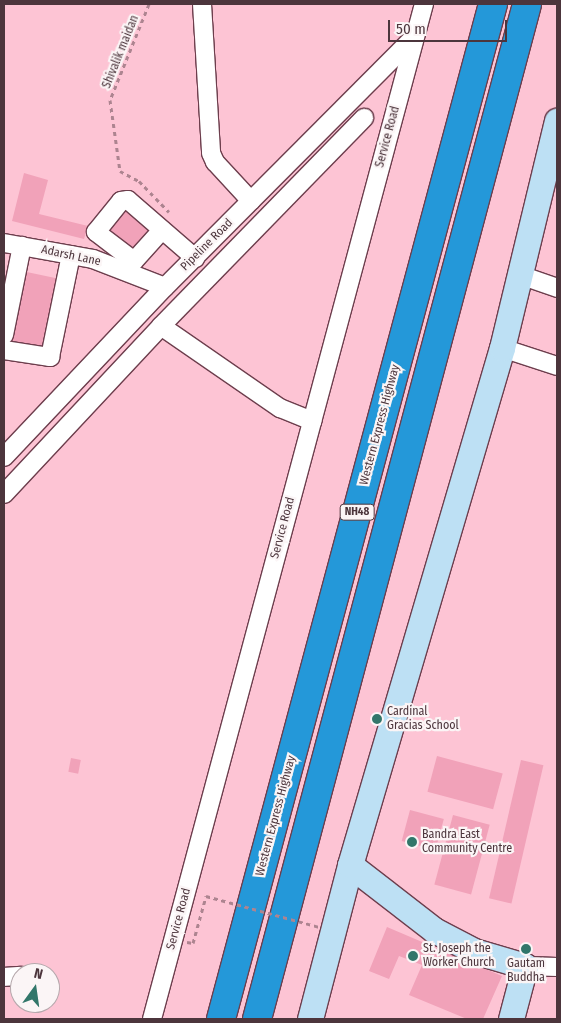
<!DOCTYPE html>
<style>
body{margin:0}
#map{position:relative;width:561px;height:1023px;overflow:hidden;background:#fdc4d4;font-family:"Fira Sans Condensed",sans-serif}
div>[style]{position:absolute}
.building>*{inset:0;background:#f1a2b9;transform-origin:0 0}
.path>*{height:3px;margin-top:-1.5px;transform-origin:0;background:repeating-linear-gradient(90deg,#ad8490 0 4px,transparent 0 8px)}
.roads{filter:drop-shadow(1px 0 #6d3e4d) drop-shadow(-1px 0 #6d3e4d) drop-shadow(0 1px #6d3e4d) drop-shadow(0 -1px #6d3e4d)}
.street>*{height:18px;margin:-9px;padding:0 9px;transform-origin:9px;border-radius:9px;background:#fff}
.secondary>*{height:25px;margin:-12.5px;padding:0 12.5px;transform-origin:12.5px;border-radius:12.5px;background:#bde0f4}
.highway>*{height:28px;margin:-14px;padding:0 14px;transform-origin:14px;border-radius:14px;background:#2498d9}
.path-bridge>*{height:3px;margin-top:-1.5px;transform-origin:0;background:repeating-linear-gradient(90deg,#ad8490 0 4px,transparent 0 8px)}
.dots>*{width:14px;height:14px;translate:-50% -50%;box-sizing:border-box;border:2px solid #fbf5f6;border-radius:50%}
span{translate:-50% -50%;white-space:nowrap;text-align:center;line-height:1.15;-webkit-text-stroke:4.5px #fbf5f6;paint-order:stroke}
.shield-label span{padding:1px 4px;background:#fbf5f6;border:1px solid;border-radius:4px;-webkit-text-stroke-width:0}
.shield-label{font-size:11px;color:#4c353c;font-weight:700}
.street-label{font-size:12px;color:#4c353c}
.poi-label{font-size:12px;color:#4c353c}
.left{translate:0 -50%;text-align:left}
.frame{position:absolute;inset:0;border:5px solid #4c353c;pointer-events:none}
.north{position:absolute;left:10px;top:963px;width:50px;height:50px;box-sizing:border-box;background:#fbf5f6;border:1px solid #b5a8ac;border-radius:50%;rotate:14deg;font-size:14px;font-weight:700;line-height:20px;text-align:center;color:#4c353c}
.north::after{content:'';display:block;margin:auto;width:18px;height:22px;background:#32766a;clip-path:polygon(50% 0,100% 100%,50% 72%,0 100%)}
.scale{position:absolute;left:388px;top:20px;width:119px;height:22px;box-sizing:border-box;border:2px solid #4c353c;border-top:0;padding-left:6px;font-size:15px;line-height:18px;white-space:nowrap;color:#4c353c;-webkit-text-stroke:4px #fbf5f6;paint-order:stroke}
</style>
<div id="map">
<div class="building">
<i style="clip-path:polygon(24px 173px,48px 180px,39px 214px,88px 226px,84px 239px,12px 221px)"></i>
<i style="left:127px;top:209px;width:37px;height:35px;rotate:38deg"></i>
<i style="left:22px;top:271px;width:40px;height:76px;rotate:12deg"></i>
<i style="left:437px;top:756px;width:68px;height:37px;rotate:15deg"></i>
<i style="left:71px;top:758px;width:10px;height:14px;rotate:11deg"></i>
<i style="left:521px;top:760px;width:23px;height:142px;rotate:13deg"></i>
<i style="left:410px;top:810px;width:35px;height:32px;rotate:15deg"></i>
<i style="left:453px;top:815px;width:38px;height:72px;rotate:15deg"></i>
<i style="clip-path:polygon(387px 927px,502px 976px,483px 1019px,467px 1019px,409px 995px,422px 965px,399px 956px,389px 979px,369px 971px)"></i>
</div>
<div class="path">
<i style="left:149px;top:4px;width:104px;rotate:112.1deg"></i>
<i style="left:110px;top:100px;width:72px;rotate:82deg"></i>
<i style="left:120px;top:171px;width:21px;rotate:28deg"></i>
<i style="left:139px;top:181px;width:43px;rotate:45.9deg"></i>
<i style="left:187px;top:942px;width:6px;rotate:9deg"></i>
<i style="left:193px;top:943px;width:49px;rotate:-74.5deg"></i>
</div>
<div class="roads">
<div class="street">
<i style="left:202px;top:4px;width:149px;rotate:86.5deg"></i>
<i style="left:211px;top:153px;width:10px;rotate:66deg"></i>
<i style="left:215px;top:162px;width:53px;rotate:47.3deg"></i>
<i style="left:162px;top:230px;width:42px;rotate:132.1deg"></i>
<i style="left:134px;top:261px;width:48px;rotate:-142.7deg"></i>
<i style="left:96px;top:232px;width:40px;rotate:-51deg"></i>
<i style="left:121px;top:201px;width:7px;rotate:-8deg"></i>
<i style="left:128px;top:200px;width:89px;rotate:40.9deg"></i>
<i style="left:4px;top:243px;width:90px;rotate:10.2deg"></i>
<i style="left:93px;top:259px;width:77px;rotate:21.3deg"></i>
<i style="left:520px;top:275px;width:39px;rotate:19deg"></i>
<i style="left:161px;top:326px;width:291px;rotate:-45.7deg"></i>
<i style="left:4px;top:335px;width:91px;rotate:-78.6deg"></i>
<i style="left:502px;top:348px;width:58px;rotate:18.1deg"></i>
<i style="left:4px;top:350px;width:47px;rotate:8.7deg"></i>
<i style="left:50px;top:357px;width:104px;rotate:-78.4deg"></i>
<i style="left:4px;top:457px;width:234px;rotate:-46.6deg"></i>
<i style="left:165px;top:287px;width:353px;rotate:-45.1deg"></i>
<i style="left:4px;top:494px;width:230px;rotate:-46.9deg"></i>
<i style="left:161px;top:326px;width:145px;rotate:34.6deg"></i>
<i style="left:280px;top:408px;width:35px;rotate:22deg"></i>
<i style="left:525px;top:966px;width:32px;rotate:2deg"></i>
<i style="left:4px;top:977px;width:16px;rotate:-4deg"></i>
<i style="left:152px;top:1019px;width:1051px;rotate:-75deg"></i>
</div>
<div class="secondary">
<i style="left:350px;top:865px;width:106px;rotate:37.7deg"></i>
<i style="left:434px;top:930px;width:45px;rotate:27.7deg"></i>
<i style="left:474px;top:951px;width:53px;rotate:16.4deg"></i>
<i style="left:525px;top:966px;width:55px;rotate:104.8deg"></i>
<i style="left:310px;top:1019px;width:159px;rotate:-75.4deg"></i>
<i style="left:350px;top:865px;width:539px;rotate:-73.62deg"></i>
<i style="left:502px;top:348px;width:234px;rotate:-76.4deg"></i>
</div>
<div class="highway">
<i style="left:221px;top:1019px;width:1051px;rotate:-75deg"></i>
<i style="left:257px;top:1019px;width:1050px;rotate:-75.1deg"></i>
</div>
</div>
<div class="path-bridge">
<i style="left:206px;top:896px;width:117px;rotate:15.3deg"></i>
</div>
<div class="dots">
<i style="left:377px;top:719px;background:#32766a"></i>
<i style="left:412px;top:842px;background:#32766a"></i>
<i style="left:526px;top:949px;background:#32766a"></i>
<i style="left:413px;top:956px;background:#32766a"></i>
</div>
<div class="shield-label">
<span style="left:357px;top:512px">NH48</span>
</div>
<div class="street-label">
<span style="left:121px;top:52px;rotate:-68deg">Shivalik maidan</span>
<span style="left:388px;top:137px;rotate:-75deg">Service Road</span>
<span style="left:207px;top:245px;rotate:-45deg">Pipeline Road</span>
<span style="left:71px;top:256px;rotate:12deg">Adarsh Lane</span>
<span style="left:380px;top:425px;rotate:-75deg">Western Express Highway</span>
<span style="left:283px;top:528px;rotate:-75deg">Service Road</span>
<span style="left:276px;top:816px;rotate:-75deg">Western Express Highway</span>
<span style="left:179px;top:919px;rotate:-75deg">Service Road</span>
</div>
<div class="poi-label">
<span class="left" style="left:387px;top:719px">Cardinal<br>Gracias School</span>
<span class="left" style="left:422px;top:842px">Bandra East<br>Community Centre</span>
<span class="left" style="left:423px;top:956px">St. Joseph the<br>Worker Church</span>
<span style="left:526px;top:971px">Gautam<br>Buddha</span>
</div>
<div class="frame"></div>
<div class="north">N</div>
<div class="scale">50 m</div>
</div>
